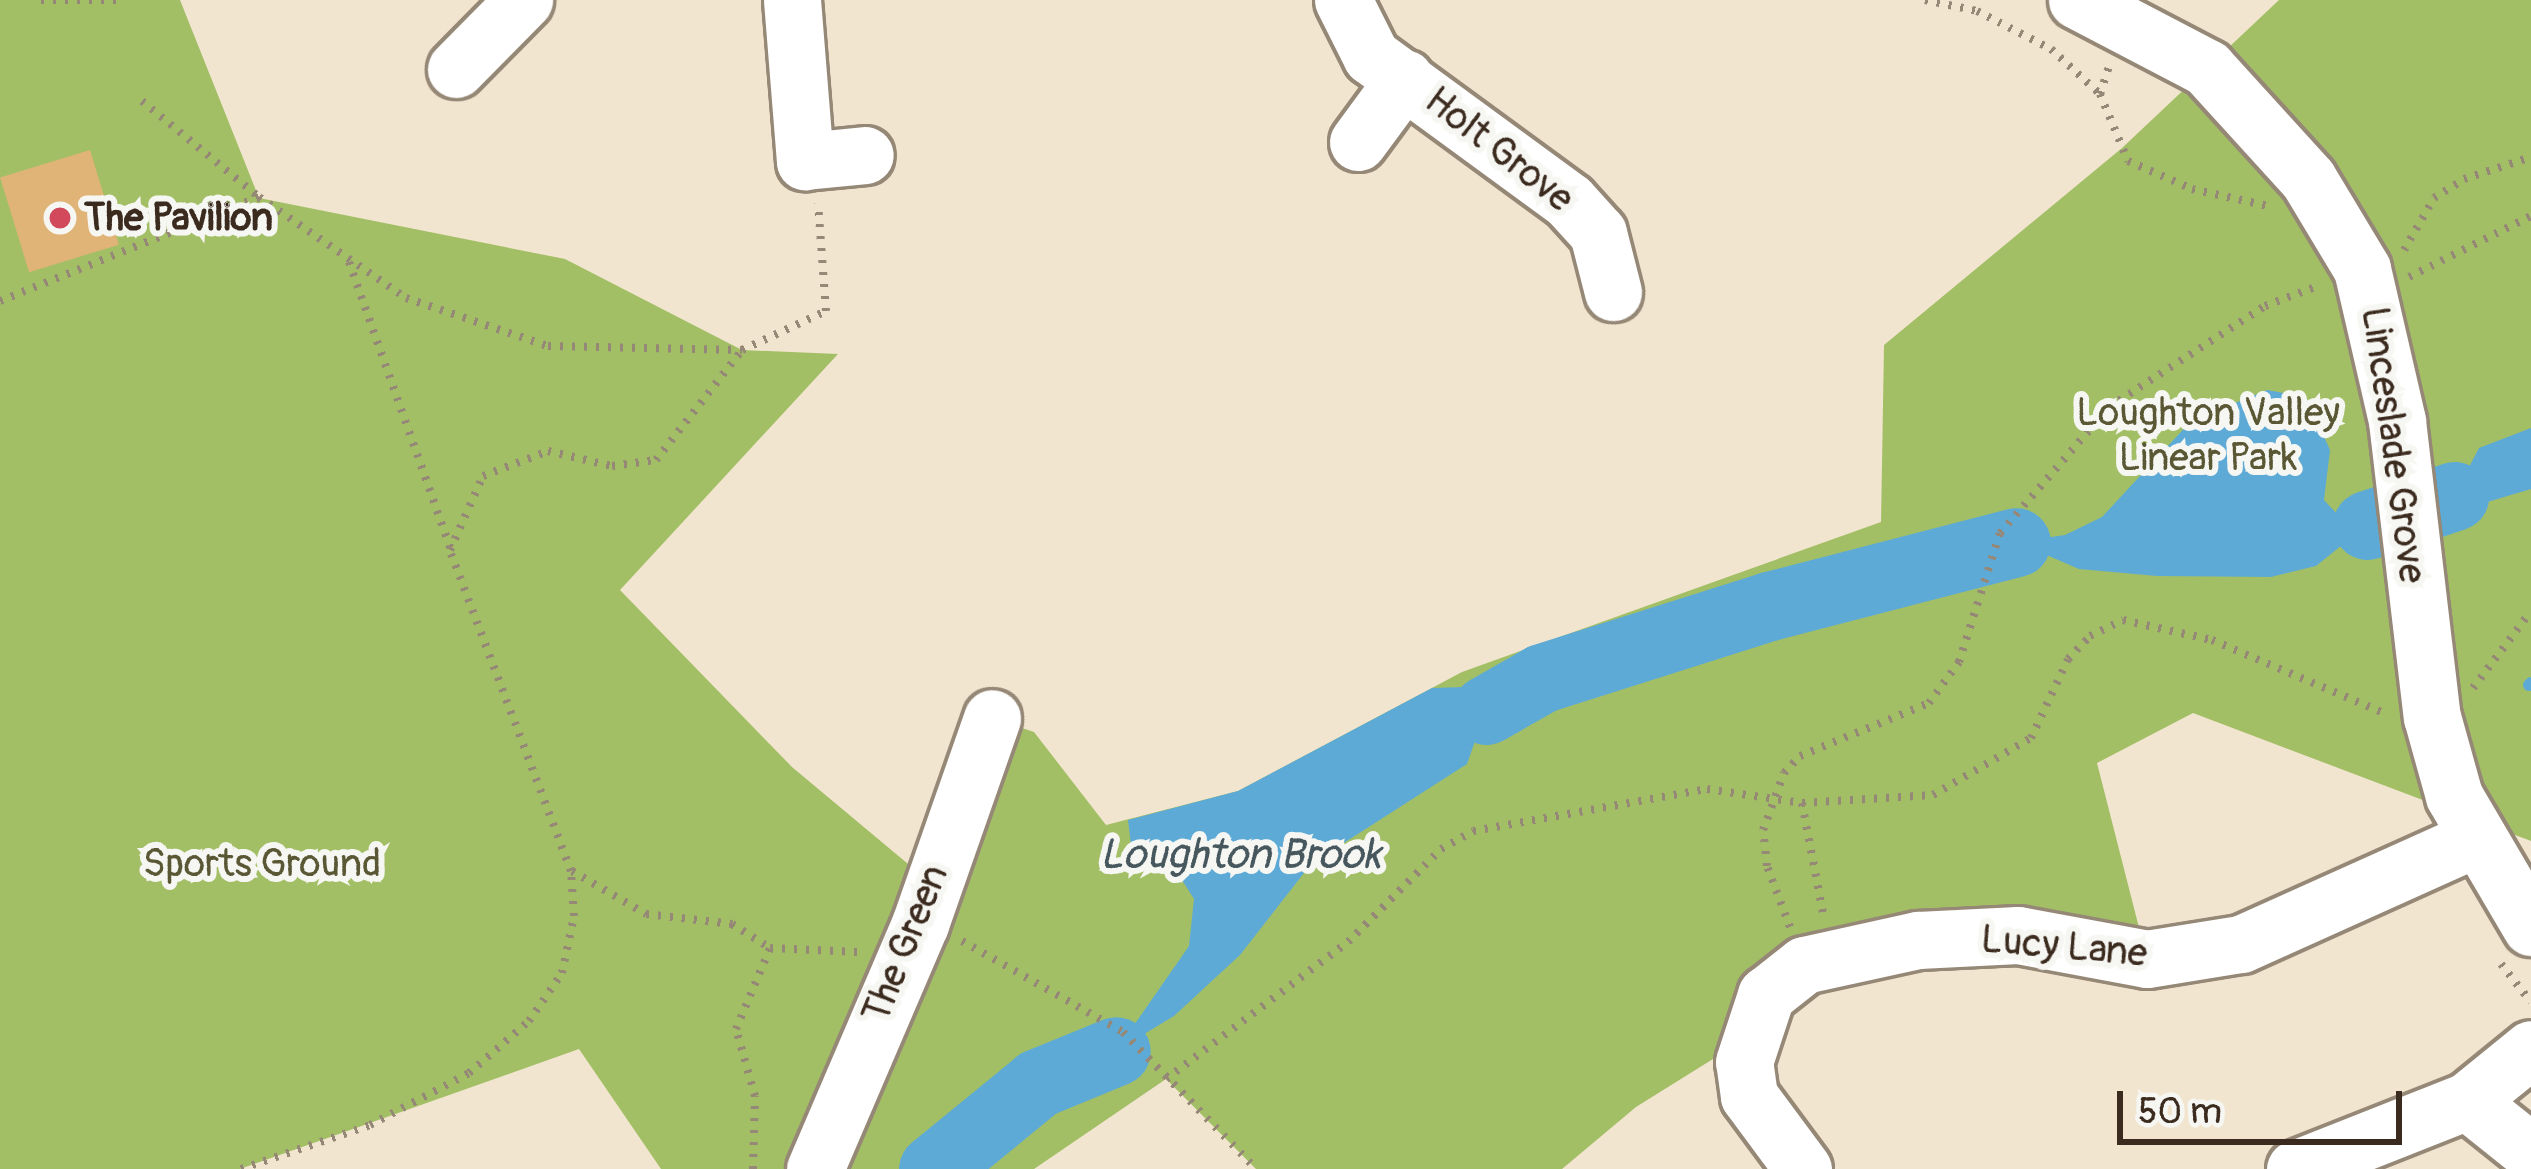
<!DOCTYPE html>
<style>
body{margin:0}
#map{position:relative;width:2531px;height:1169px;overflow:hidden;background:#f2e5cf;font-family:Pangolin,sans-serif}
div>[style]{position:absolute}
.green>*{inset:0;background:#a3bf66}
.water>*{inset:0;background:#5daad6}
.stream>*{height:12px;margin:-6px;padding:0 6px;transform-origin:6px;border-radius:6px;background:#5daad6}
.river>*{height:69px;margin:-34.5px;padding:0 34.5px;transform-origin:34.5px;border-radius:34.5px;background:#5daad6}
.building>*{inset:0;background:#e0b377;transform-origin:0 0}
.path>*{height:8px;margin-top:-4px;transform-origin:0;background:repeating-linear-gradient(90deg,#968876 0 3px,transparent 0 12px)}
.roads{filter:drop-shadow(3px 0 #968876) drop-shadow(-3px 0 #968876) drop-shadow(0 3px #968876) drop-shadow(0 -3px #968876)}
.minor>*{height:57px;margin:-28.5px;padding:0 28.5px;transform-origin:28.5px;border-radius:28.5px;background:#fff}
.dots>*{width:33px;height:33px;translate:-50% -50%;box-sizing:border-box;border:6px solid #f6f6f2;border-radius:50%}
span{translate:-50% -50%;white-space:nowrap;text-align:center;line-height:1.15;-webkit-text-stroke:12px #f6f6f2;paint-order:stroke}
.street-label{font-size:39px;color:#3b2a1e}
.poi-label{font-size:39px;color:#3b2a1e;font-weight:700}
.left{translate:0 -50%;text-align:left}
.park-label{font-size:39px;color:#5a5734}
.water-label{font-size:42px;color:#47575e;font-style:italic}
.scale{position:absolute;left:2117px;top:1091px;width:285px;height:54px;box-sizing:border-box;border:6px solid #3b2a1e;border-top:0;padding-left:15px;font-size:36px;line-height:42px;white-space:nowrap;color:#3b2a1e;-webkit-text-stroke:9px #f6f6f2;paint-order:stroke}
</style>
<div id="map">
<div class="green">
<i style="clip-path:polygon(0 0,180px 0,259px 198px,565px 259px,742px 350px,838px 354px,620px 590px,792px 767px,932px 884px,992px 718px,1034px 732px,1106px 825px,1238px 791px,1462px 672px,1881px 522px,1884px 345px,2122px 148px,2279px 0,2531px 0,2531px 841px,2193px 713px,2097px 763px,2147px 959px,2018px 935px,1740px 986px,1713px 1059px,1636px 1107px,1562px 1169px,1256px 1169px,1166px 1079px,1034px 1169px,661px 1169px,579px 1049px,240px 1169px,0 1169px)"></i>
</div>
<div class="water">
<i style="clip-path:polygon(2267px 390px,2306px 397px,2330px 450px,2324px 500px,2339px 516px,2361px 513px,2367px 525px,2316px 566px,2271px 577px,2157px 576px,2079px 569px,2016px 542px,2065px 535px,2102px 517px,2191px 421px)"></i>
<i style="clip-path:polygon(2531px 428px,2531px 489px,2474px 506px,2454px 496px,2479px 448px)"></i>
<i style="clip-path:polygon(1465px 687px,1486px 710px,1467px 764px,1311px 864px,1240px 955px,1174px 1016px,1116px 1051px,1189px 946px,1194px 899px,1175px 869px,1132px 853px,1128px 820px,1238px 791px,1432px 688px)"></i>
</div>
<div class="stream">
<i style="left:2529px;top:685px;width:3px;rotate:-45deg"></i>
</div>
<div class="river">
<i style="left:2367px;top:525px;width:92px;rotate:-18.4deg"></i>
<i style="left:1486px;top:710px;width:64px;rotate:-29.7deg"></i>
<i style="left:1542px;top:678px;width:238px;rotate:-17.6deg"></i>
<i style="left:1769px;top:606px;width:255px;rotate:-14.5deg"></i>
<i style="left:933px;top:1169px;width:136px;rotate:-39.3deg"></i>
<i style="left:1038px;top:1083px;width:84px;rotate:-22.3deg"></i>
</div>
<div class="building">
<i style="left:90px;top:150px;width:99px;height:94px;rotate:73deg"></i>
</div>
<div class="path">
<i style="left:41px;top:0;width:83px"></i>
<i style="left:1925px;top:0;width:53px;rotate:11.9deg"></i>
<i style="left:1977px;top:11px;width:83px;rotate:27.2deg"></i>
<i style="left:2051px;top:49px;width:67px;rotate:42.6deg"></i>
<i style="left:2100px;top:94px;width:73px;rotate:67.3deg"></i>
<i style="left:2128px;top:161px;width:70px;rotate:23.6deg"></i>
<i style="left:2192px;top:189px;width:78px;rotate:12.6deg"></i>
<i style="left:2100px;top:94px;width:28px;rotate:-72deg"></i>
<i style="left:142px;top:101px;width:151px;rotate:39.4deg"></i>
<i style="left:259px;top:197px;width:178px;rotate:34.5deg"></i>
<i style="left:406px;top:298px;width:150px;rotate:18.7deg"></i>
<i style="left:548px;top:346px;width:194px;rotate:1.2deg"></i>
<i style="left:742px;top:350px;width:93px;rotate:-24.9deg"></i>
<i style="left:826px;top:311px;width:108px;rotate:-94.2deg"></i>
<i style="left:2404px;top:250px;width:60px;rotate:-60deg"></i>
<i style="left:2434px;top:198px;width:36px;rotate:-32deg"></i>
<i style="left:2464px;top:179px;width:71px;rotate:-18.2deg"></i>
<i style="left:349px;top:262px;width:303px;rotate:70.5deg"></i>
<i style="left:2409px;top:277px;width:136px;rotate:-26.6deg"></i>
<i style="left:0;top:301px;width:279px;rotate:-21.9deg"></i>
<i style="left:2473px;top:688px;width:96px;rotate:-53deg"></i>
<i style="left:1802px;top:803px;width:112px;rotate:79.2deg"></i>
<i style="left:572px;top:871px;width:86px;rotate:30.2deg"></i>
<i style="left:646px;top:914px;width:87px;rotate:6.6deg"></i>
<i style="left:732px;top:924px;width:45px;rotate:32.3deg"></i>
<i style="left:770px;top:948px;width:89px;rotate:2.6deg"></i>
<i style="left:1790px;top:927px;width:65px;rotate:-110.7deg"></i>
<i style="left:1767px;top:866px;width:36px;rotate:-96deg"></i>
<i style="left:1763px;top:830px;width:61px;rotate:-69.8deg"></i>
<i style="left:1784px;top:773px;width:23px;rotate:-47deg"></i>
<i style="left:1800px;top:756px;width:139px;rotate:-22.3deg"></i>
<i style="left:1929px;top:703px;width:51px;rotate:-53.8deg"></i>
<i style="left:1959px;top:662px;width:135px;rotate:-72.4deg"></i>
<i style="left:2000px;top:533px;width:167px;rotate:-49.1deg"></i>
<i style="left:2109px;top:407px;width:186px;rotate:-32.9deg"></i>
<i style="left:2265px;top:306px;width:57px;rotate:-20.7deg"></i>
<i style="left:962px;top:941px;width:185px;rotate:29.5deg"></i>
<i style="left:1123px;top:1032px;width:191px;rotate:45.8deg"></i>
<i style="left:2501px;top:964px;width:48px;rotate:51.7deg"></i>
<i style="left:1166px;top:1079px;width:228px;rotate:-37deg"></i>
<i style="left:1348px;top:942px;width:132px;rotate:-45deg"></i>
<i style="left:1441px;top:849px;width:37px;rotate:-29deg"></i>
<i style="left:1473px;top:831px;width:238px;rotate:-10.2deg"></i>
<i style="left:1707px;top:789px;width:96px;rotate:8.4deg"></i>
<i style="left:1802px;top:803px;width:131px;rotate:-3.5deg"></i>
<i style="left:1933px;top:795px;width:113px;rotate:-30.2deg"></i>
<i style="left:2031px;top:738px;width:87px;rotate:-64.9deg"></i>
<i style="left:2068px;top:659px;width:32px;rotate:-46deg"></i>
<i style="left:2090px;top:636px;width:37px;rotate:-26deg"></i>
<i style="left:2123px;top:620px;width:91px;rotate:12.7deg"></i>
<i style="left:2212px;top:640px;width:189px;rotate:23deg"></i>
<i style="left:241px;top:1169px;width:136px;rotate:-18.8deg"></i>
<i style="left:370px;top:1125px;width:112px;rotate:-27.7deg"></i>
<i style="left:469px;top:1073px;width:79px;rotate:-40.9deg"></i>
<i style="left:529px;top:1021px;width:58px;rotate:-55.5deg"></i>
<i style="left:562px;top:973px;width:58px;rotate:-78.1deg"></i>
<i style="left:574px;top:916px;width:45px;rotate:-93.8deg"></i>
<i style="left:571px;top:871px;width:343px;rotate:-110.7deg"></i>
<i style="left:450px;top:550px;width:81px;rotate:-66deg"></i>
<i style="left:483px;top:476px;width:70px;rotate:-21deg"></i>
<i style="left:548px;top:451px;width:66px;rotate:13.2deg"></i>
<i style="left:612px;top:466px;width:44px;rotate:-7.8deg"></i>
<i style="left:656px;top:460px;width:140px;rotate:-52deg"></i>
<i style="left:753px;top:1169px;width:73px;rotate:-88.4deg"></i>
<i style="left:755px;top:1096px;width:70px;rotate:-105.8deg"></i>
<i style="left:736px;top:1029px;width:88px;rotate:-67.2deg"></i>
</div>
<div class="roads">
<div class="minor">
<i style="left:792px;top:0;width:162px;rotate:85.4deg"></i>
<i style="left:805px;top:161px;width:60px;rotate:-5.7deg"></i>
<i style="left:1343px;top:0;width:63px;rotate:63.4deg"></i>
<i style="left:1371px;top:56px;width:245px;rotate:36.2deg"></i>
<i style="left:1569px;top:201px;width:43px;rotate:47.8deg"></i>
<i style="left:1598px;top:233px;width:61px;rotate:75.7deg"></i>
<i style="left:2077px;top:0;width:147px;rotate:27.6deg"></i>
<i style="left:2207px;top:68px;width:150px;rotate:47.7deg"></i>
<i style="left:2308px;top:179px;width:105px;rotate:59deg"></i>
<i style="left:2362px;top:269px;width:156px;rotate:77deg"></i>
<i style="left:2397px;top:421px;width:298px;rotate:83.3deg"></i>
<i style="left:2432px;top:717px;width:82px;rotate:74.4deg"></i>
<i style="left:2454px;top:796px;width:152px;rotate:59.6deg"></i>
<i style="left:456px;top:69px;width:97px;rotate:-45.4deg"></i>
<i style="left:1358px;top:142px;width:79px;rotate:-53.7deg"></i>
<i style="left:2467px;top:1101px;width:82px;rotate:38.6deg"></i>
<i style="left:815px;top:1169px;width:267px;rotate:-66.8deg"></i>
<i style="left:920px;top:924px;width:218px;rotate:-70.7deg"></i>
<i style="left:1803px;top:1169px;width:91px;rotate:-126.5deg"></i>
<i style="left:1749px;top:1096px;width:34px;rotate:-98deg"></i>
<i style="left:1744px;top:1062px;width:71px;rotate:-71.8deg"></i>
<i style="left:1766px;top:995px;width:48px;rotate:-38.3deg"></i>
<i style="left:1804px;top:965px;width:117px;rotate:-12.4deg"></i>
<i style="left:1918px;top:940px;width:100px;rotate:-2.9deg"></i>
<i style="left:2018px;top:935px;width:131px;rotate:10.5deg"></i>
<i style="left:2147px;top:959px;width:95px;rotate:-9.1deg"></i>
<i style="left:2241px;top:944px;width:256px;rotate:-24.2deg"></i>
<i style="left:2295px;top:1169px;width:185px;rotate:-21.6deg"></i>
<i style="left:2467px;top:1101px;width:82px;rotate:-39.1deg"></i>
</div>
</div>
<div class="dots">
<i style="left:60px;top:218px;background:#d1495b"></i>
</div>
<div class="street-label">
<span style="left:1499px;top:150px;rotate:38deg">Holt Grove</span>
<span style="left:2393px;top:445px;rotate:82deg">Linceslade Grove</span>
<span style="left:906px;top:944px;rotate:-68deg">The Green</span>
<span style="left:2064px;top:947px;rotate:5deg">Lucy Lane</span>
</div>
<div class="poi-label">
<span class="left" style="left:84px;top:218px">The Pavilion</span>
</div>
<div class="park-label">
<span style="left:2208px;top:436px">Loughton Valley<br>Linear Park</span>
<span style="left:262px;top:864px">Sports Ground</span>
</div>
<div class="water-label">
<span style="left:1240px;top:855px">Loughton Brook</span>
</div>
<div class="scale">50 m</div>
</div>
